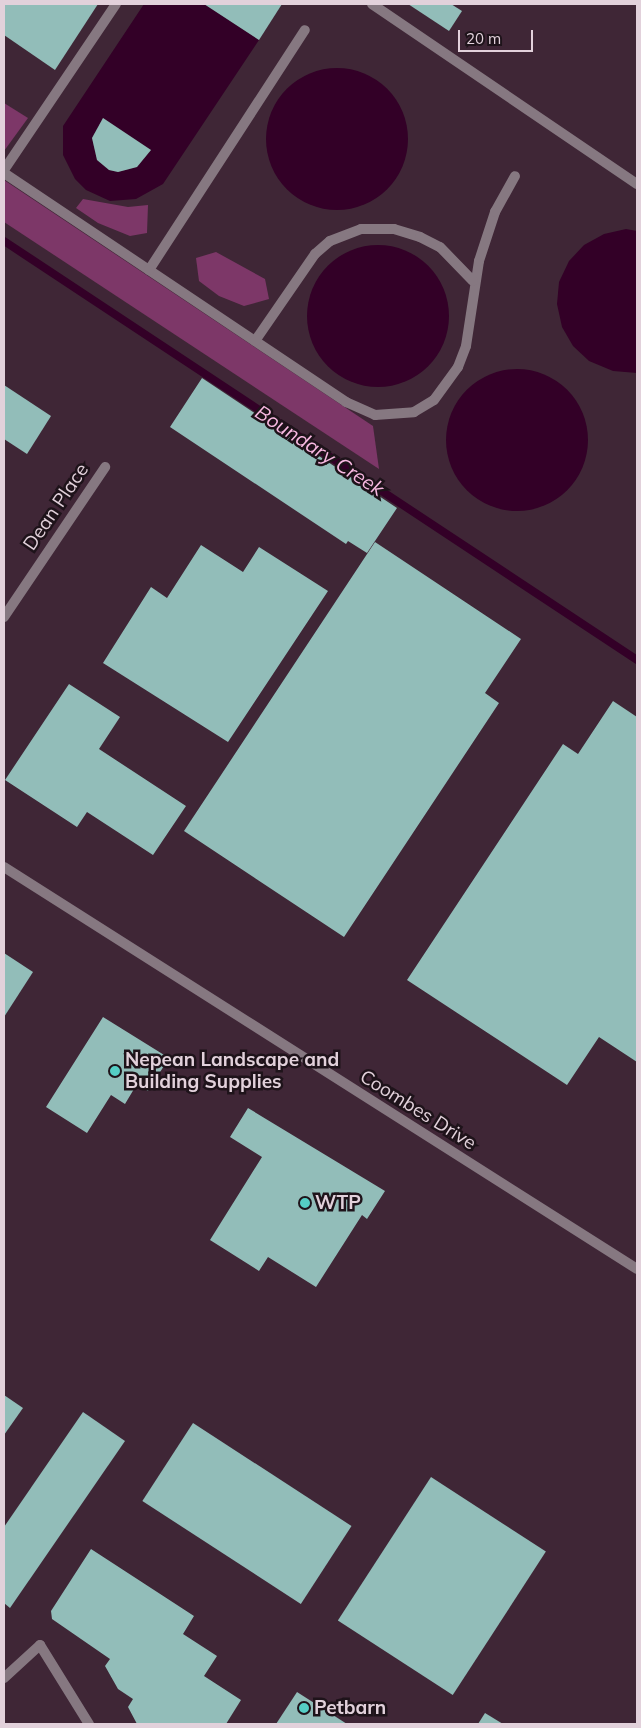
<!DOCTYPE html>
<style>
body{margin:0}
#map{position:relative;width:641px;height:1728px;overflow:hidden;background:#3f2636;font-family:Mulish,sans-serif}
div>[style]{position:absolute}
.green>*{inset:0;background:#7d3768}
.water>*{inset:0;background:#330027}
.round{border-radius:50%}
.stream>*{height:8px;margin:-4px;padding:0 4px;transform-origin:4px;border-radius:4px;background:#330027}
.building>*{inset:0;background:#92bdb9;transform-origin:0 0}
.lane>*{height:10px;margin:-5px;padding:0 5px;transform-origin:5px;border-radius:5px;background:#867881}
.street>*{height:10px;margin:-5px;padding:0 5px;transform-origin:5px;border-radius:5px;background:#867881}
.dots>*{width:14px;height:14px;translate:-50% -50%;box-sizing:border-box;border:2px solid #1e131a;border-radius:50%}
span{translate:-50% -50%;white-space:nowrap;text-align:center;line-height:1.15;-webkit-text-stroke:5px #1e131a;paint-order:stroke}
.street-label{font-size:19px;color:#e2d1db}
.poi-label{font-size:19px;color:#e2d1db;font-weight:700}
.left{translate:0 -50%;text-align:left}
.water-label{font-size:20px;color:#f8b8e1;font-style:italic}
.frame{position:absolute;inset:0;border:5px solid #e2d1db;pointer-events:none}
.scale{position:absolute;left:458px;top:30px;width:75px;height:22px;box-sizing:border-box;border:2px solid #e2d1db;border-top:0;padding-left:6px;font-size:15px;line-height:18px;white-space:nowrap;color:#e2d1db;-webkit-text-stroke:4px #1e131a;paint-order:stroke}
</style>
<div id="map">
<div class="green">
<i style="clip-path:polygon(4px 103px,28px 118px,4px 151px)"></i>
<i style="clip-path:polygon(4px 180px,373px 426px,379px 469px,4px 222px)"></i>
<i style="clip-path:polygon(83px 199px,128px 207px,148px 205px,147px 233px,130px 236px,98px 223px,76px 208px)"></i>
<i style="clip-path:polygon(216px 252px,265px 279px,269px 299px,244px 306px,219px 296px,199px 281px,196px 258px)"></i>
</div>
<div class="water">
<i style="clip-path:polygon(evenodd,144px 4px,204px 4px,259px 40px,163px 184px,136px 199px,110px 201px,86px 190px,75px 179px,63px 155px,63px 126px,144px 4px,103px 118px,151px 150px,137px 167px,118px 172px,109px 170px,97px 160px,92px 138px,103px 118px)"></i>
<i class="round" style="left:266px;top:68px;width:142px;height:142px"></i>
<i style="clip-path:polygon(626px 229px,637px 231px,637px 373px,613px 371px,589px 361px,573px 346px,562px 327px,557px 304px,559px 282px,569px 261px,584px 245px,604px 234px)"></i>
<i class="round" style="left:307px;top:245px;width:142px;height:142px"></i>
<i class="round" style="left:446px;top:369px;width:142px;height:142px"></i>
</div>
<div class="stream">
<i style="left:4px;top:241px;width:759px;rotate:33.5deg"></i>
</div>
<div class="building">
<i style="clip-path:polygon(4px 4px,98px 4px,55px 70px,4px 35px)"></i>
<i style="clip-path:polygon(204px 4px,282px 4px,259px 40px)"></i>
<i style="clip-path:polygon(408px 4px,451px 4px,462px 11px,449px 31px)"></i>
<i style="clip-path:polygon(103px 118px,151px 150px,137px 167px,118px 172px,109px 170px,97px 160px,92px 138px)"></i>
<i style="clip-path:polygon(202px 378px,397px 508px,367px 553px,348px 541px,346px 544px,170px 427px)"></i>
<i style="clip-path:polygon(4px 385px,51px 416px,27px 454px,4px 439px)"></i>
<i style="clip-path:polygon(375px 542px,521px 639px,485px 693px,499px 703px,344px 937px,184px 831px)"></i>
<i style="clip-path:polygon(201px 545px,243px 572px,259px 547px,328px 591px,228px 742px,103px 663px,151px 587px,167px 598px)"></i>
<i style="clip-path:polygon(69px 684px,120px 717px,99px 749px,186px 806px,153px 855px,87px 812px,77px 827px,5px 780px)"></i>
<i style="clip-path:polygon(613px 701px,637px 717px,637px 1062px,599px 1037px,567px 1085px,407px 980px,563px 744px,578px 754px)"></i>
<i style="clip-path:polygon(4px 953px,33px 972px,4px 1017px)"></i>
<i style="clip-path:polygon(103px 1017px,169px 1058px,148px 1091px,137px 1084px,125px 1104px,111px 1095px,87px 1133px,46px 1107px)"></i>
<i style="clip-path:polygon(248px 1108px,385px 1191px,367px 1219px,362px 1215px,316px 1287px,268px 1257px,259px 1271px,210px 1240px,262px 1157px,230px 1137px)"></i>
<i style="clip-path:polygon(4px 1395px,23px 1408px,4px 1435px)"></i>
<i style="clip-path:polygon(83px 1412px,125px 1441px,10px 1608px,4px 1603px,4px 1527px)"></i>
<i style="left:193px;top:1423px;width:189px;height:93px;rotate:33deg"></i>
<i style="left:431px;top:1477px;width:137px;height:171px;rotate:33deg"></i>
<i style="clip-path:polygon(91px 1549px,194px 1616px,183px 1634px,217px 1656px,204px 1676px,241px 1700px,226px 1724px,137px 1724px,128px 1707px,133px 1699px,118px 1689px,105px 1666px,110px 1659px,52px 1619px,51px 1611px)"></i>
<i style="clip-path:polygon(297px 1692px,347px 1724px,276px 1724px)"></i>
<i style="clip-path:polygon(485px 1713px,503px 1724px,478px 1724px)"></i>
</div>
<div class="lane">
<i style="left:372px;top:4px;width:320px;rotate:34.2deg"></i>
<i style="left:4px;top:170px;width:200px;rotate:-56deg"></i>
<i style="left:4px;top:173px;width:412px;rotate:33.8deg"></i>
<i style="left:346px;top:402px;width:32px;rotate:24deg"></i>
<i style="left:375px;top:415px;width:39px;rotate:-4deg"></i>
<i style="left:414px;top:412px;width:23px;rotate:-31deg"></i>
<i style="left:434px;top:400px;width:41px;rotate:-54deg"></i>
<i style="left:458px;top:367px;width:22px;rotate:-69deg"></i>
<i style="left:466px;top:346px;width:86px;rotate:-81.3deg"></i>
<i style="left:479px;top:261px;width:52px;rotate:-71.9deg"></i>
<i style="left:495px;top:212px;width:41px;rotate:-60.9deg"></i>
<i style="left:149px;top:270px;width:286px;rotate:-57deg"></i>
<i style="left:255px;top:341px;width:106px;rotate:-55.4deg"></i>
<i style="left:315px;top:254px;width:20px;rotate:-41deg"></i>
<i style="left:330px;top:241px;width:33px;rotate:-21deg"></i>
<i style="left:361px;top:229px;width:33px"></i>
<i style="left:394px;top:229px;width:27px;rotate:17deg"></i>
<i style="left:420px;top:237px;width:22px;rotate:27deg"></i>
<i style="left:440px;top:247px;width:47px;rotate:45.9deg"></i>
<i style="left:4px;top:1678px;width:49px;rotate:-42.5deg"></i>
<i style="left:40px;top:1645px;width:93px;rotate:58.2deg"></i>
</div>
<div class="street">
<i style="left:4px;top:617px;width:181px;rotate:-56deg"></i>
<i style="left:4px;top:867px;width:750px;rotate:32.42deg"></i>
</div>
<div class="dots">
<i style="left:115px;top:1071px;background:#55cec5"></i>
<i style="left:305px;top:1203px;background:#55cec5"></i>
<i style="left:304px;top:1708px;background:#55cec5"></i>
</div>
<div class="street-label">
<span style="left:56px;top:507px;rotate:-56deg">Dean Place</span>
<span style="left:418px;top:1110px;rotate:32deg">Coombes Drive</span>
</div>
<div class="poi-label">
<span class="left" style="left:125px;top:1071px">Nepean Landscape and<br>Building Supplies</span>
<span class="left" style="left:315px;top:1203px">WTP</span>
<span class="left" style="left:314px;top:1708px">Petbarn</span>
</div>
<div class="water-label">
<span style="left:320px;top:450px;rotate:33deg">Boundary Creek</span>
</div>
<div class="frame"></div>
<div class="scale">20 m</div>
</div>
